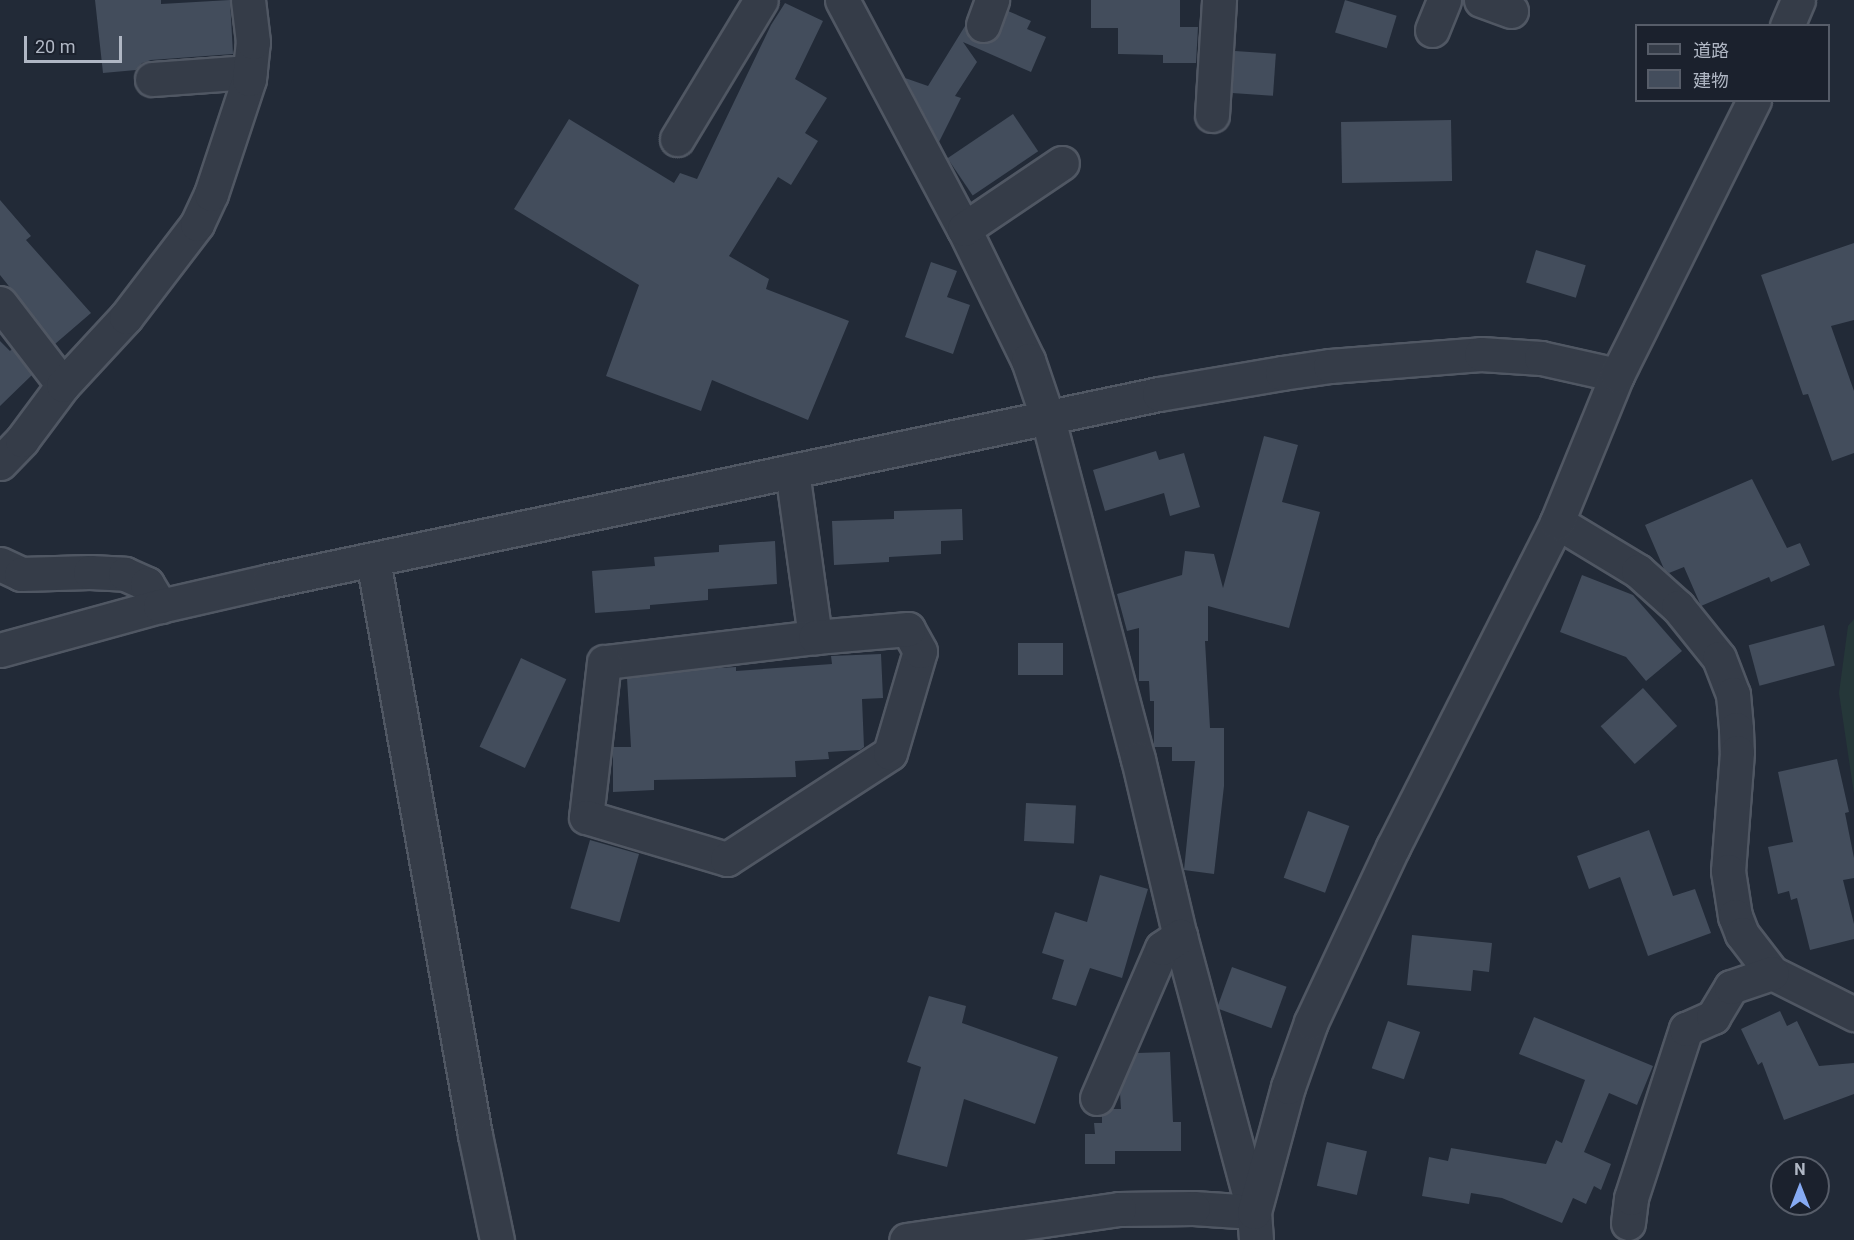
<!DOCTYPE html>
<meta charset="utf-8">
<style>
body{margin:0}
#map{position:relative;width:1854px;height:1240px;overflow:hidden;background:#222a37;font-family:Roboto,"Noto Sans JP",sans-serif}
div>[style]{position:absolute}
.green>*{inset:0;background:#253739}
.building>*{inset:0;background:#434d5c;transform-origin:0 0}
.roads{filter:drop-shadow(2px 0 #505763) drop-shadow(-2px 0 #505763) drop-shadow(0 2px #505763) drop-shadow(0 -2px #505763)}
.minor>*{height:33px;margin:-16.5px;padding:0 16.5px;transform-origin:16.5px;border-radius:16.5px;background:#353c48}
span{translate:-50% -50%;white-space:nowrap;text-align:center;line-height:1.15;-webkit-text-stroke:6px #1b212d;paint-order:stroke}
.legend{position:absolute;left:1635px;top:24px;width:195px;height:78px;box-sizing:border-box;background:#1b212d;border:2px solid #575d69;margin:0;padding:8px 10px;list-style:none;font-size:18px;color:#b0b7c4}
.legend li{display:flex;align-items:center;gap:12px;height:30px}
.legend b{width:30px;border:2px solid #575d69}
.north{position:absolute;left:1770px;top:1156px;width:60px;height:60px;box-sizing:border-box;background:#1b212d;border:2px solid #575d69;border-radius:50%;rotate:0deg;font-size:16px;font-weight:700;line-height:24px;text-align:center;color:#b0b7c4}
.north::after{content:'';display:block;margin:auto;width:21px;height:27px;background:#86aaf3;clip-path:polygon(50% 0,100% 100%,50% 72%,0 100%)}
.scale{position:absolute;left:24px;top:36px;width:98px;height:27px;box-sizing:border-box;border:3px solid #b0b7c4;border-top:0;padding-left:8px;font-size:18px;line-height:21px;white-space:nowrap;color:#b0b7c4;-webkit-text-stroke:4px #1b212d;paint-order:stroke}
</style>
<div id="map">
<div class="green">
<i style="clip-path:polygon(1854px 619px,1854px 794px,1839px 693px,1848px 626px)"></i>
</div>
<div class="building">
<i style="clip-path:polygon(95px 0,161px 0,161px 4px,230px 0,233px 54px,151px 60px,142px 63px,136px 70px,103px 73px)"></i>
<i style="clip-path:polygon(1091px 0,1180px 0,1180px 27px,1198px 27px,1196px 63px,1163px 63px,1163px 55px,1118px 54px,1118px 28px,1091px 28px)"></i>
<i style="left:1345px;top:0;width:54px;height:34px;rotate:17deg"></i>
<i style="clip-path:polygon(785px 3px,823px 21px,795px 79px,827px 98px,805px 133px,818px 141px,791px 185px,778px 177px,729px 256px,769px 279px,766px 289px,849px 321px,808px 420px,712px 380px,701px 411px,606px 376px,639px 285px,514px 209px,569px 119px,674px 183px,680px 173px,697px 179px,771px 25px)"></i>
<i style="clip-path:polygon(1008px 11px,1031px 21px,1027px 29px,1046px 37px,1031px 72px,963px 42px,977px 62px,955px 96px,961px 98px,939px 142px,905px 78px,928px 86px,965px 26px,969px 38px,977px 43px,987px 43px,995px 40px,1000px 32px)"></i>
<i style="left:1235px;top:51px;width:41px;height:42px;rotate:4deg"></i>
<i style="left:1013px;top:114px;width:45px;height:79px;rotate:56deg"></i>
<i style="left:1451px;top:120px;width:61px;height:110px;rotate:89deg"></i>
<i style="clip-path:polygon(0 200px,31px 236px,26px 240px,91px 313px,55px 344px,0 275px)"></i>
<i style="clip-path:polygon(1854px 243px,1854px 320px,1831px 326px,1854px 391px,1854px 453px,1832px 461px,1808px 394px,1803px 395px,1761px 275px)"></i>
<i style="left:1536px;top:250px;width:52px;height:34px;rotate:17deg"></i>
<i style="clip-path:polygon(931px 262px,957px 271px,947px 297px,970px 305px,953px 354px,905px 337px)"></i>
<i style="clip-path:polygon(0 341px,10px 351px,12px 349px,32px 375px,0 406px)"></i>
<i style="clip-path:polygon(1264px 436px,1298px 445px,1282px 502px,1320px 512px,1289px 628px,1208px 606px,1208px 641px,1205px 641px,1210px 728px,1224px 728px,1224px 786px,1214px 874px,1184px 870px,1195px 761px,1172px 761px,1172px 747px,1154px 747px,1154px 701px,1150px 701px,1149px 681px,1139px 681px,1139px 628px,1127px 631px,1117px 594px,1182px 575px,1185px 551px,1214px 554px,1223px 588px)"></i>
<i style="clip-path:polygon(1156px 451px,1159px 460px,1184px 453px,1200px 507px,1170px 516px,1164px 493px,1105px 511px,1093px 470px)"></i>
<i style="clip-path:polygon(1752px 479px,1787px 548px,1800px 543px,1810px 565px,1771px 582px,1769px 577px,1701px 606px,1684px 567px,1669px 573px,1664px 569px,1645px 525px)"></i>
<i style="clip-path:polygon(962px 509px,963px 540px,941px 541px,941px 554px,889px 557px,889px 562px,834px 565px,832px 521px,894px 519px,894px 511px)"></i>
<i style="clip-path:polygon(775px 541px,777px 584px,708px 589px,708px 600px,650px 605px,650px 609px,595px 613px,592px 571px,655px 566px,654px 557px,719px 552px,719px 545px)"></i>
<i style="clip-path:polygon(1582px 575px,1633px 595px,1682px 651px,1646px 681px,1626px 657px,1560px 632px)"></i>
<i style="left:1824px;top:625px;width:42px;height:78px;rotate:75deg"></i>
<i style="left:1018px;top:643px;width:45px;height:32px"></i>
<i style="clip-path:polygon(881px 654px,883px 698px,862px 699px,864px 747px,860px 750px,828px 752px,829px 759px,795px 761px,796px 777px,654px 780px,654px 790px,613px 792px,613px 747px,631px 747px,627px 678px,702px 669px,736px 667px,736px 671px,832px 664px,831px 656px)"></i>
<i style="left:521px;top:658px;width:50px;height:98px;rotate:25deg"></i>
<i style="left:1643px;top:688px;width:51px;height:57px;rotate:48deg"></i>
<i style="clip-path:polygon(1837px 759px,1849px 812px,1845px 813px,1854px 858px,1854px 878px,1843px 880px,1854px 924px,1854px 939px,1810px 950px,1797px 898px,1791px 900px,1789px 891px,1778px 894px,1768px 847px,1793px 842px,1778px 772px)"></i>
<i style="left:1026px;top:803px;width:50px;height:38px;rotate:3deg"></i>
<i style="left:1308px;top:811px;width:44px;height:71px;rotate:20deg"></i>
<i style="clip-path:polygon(1649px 830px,1673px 896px,1695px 889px,1711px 933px,1648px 956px,1620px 877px,1589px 889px,1577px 856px)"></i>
<i style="left:590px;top:840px;width:51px;height:71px;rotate:16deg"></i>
<i style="clip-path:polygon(1100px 875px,1148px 889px,1122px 978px,1090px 968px,1076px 1006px,1052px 999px,1064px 960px,1042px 953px,1055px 912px,1087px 922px)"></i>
<i style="clip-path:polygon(1412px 935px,1492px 943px,1489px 972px,1473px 970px,1471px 991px,1407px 985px)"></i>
<i style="left:1232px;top:967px;width:58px;height:44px;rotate:20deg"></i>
<i style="clip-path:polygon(929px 996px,966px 1006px,962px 1023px,1058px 1057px,1035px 1124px,964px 1099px,947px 1167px,897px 1154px,921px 1067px,907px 1062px)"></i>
<i style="clip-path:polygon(1780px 1011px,1787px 1026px,1797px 1021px,1819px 1066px,1854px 1063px,1854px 1094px,1784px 1120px,1762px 1062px,1758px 1065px,1741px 1029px)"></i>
<i style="clip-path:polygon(1534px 1017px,1653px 1066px,1637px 1105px,1609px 1093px,1584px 1152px,1611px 1164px,1601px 1190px,1594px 1186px,1586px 1204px,1573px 1198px,1562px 1223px,1502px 1198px,1471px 1193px,1469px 1204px,1422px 1196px,1429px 1157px,1448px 1161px,1451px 1148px,1546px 1164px,1556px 1140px,1562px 1143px,1585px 1080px,1519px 1054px)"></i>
<i style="left:1388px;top:1021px;width:34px;height:50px;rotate:19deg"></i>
<i style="clip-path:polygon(1170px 1052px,1173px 1122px,1181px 1122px,1181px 1151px,1115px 1151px,1115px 1164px,1085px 1164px,1085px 1134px,1095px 1134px,1094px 1123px,1102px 1123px,1102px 1115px,1111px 1109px,1121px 1109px,1120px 1092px,1137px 1053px)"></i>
<i style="left:1327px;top:1142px;width:41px;height:45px;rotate:13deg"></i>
</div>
<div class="roads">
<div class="minor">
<i style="left:842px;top:0;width:259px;rotate:62deg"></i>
<i style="left:964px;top:229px;width:146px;rotate:64deg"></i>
<i style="left:1028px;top:360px;width:62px;rotate:71.3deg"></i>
<i style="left:1048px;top:419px;width:352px;rotate:75.2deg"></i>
<i style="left:1138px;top:759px;width:182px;rotate:76.7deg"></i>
<i style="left:1180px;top:936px;width:286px;rotate:75deg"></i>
<i style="left:1254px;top:1212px;width:61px;rotate:-176.2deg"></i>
<i style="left:1193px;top:1208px;width:74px;rotate:179.2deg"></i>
<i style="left:1119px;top:1209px;width:215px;rotate:171.7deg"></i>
<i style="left:1481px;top:0;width:32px;rotate:20deg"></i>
<i style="left:983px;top:25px;width:27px;rotate:-70deg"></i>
<i style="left:1787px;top:26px;width:28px;rotate:-67deg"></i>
<i style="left:1432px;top:30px;width:32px;rotate:-68deg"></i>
<i style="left:152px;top:79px;width:98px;rotate:-4.1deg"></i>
<i style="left:1212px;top:115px;width:115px;rotate:-86.5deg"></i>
<i style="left:677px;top:139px;width:162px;rotate:-58.9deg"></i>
<i style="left:964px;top:229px;width:118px;rotate:-34deg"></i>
<i style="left:0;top:303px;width:103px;rotate:52.5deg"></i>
<i style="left:0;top:463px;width:32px;rotate:-46deg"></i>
<i style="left:22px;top:440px;width:69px;rotate:-53.3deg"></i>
<i style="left:63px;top:385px;width:93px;rotate:-47.2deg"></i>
<i style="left:126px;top:317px;width:117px;rotate:-52.6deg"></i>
<i style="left:197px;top:224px;width:33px;rotate:-65deg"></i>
<i style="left:211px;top:194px;width:121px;rotate:-71.7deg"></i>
<i style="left:249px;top:79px;width:37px;rotate:-84deg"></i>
<i style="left:253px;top:42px;width:42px;rotate:-96.8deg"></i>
<i style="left:792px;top:471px;width:168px;rotate:82.1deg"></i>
<i style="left:815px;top:637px;width:212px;rotate:173.2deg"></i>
<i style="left:604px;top:662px;width:156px;rotate:96.6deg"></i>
<i style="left:586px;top:817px;width:147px;rotate:16.6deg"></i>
<i style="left:727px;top:859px;width:194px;rotate:-33deg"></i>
<i style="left:890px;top:753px;width:106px;rotate:-73.6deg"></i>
<i style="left:920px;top:651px;width:25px;rotate:-119deg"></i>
<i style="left:908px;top:629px;width:93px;rotate:175.1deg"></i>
<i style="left:1557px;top:522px;width:95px;rotate:31.2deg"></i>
<i style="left:1638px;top:571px;width:54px;rotate:42deg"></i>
<i style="left:1678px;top:607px;width:65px;rotate:51.2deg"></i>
<i style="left:1719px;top:658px;width:39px;rotate:69deg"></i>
<i style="left:1733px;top:694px;width:35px;rotate:85deg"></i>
<i style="left:1736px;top:729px;width:23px;rotate:88deg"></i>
<i style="left:1737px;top:752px;width:119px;rotate:94.3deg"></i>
<i style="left:1728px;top:871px;width:46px;rotate:81.2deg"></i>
<i style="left:1735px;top:916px;width:19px;rotate:69deg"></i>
<i style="left:1742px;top:934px;width:49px;rotate:52.4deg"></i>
<i style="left:1772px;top:973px;width:92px;rotate:26.6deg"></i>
<i style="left:373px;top:560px;width:584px;rotate:79.94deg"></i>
<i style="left:475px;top:1135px;width:107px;rotate:78.2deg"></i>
<i style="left:0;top:564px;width:23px;rotate:25deg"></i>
<i style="left:21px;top:574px;width:69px;rotate:-1.7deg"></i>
<i style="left:90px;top:572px;width:35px;rotate:3deg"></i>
<i style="left:125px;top:574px;width:24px;rotate:24deg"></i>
<i style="left:147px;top:584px;width:26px;rotate:59deg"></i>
<i style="left:0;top:650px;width:166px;rotate:-15.4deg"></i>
<i style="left:160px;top:606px;width:112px;rotate:-12.9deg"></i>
<i style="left:269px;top:581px;width:909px;rotate:-11.87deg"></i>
<i style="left:1159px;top:394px;width:125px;rotate:-9.7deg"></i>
<i style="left:1282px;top:373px;width:49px;rotate:-8.3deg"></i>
<i style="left:1330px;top:366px;width:151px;rotate:-4.5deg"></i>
<i style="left:1481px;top:354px;width:60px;rotate:3.8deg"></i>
<i style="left:1541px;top:358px;width:78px;rotate:12.6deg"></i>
<i style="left:1097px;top:1098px;width:163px;rotate:-66.6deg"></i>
<i style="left:1162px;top:948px;width:22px;rotate:-34deg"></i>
<i style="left:1628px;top:1223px;width:25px;rotate:-83deg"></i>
<i style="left:1631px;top:1198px;width:178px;rotate:-72deg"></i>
<i style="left:1686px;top:1029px;width:30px;rotate:-24deg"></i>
<i style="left:1713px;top:1017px;width:35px;rotate:-59deg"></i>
<i style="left:1731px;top:987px;width:43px;rotate:-18.9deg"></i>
<i style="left:1256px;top:1240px;width:28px;rotate:-94deg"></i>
<i style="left:1254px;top:1212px;width:130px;rotate:-74.8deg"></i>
<i style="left:1288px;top:1087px;width:69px;rotate:-70.5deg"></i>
<i style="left:1311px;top:1022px;width:193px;rotate:-64.9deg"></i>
<i style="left:1393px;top:847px;width:364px;rotate:-63.2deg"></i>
<i style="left:1557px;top:522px;width:159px;rotate:-67.8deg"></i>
<i style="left:1617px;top:375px;width:307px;rotate:-63.5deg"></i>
</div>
</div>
<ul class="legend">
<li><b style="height:8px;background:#353c48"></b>道路</li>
<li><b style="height:16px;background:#434d5c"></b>建物</li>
</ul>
<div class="north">N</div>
<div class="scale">20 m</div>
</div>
